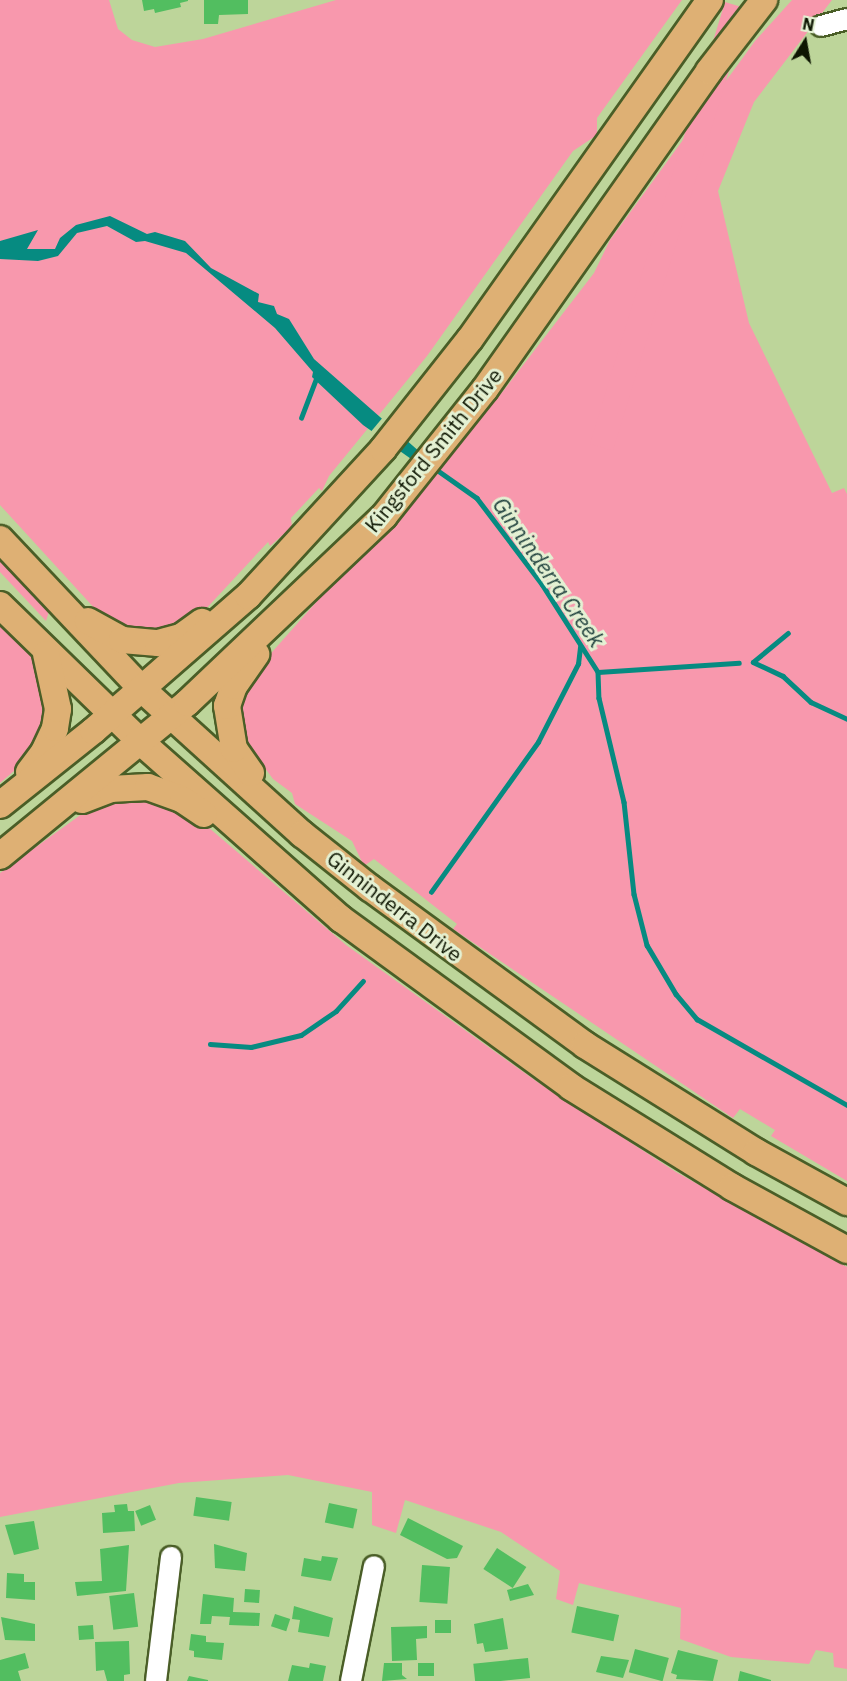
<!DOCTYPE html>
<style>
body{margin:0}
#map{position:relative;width:847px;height:1681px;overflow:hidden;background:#bdd59a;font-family:"IBM Plex Sans",sans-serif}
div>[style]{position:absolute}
.green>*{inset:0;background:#f898ad;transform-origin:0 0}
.water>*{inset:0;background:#068b81}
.pier>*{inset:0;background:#bdd59a}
.stream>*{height:4.5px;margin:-2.25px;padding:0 2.25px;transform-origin:2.25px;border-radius:2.25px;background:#068b81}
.building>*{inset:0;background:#52be60;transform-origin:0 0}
.roads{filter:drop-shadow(2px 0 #4a5e27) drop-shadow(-2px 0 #4a5e27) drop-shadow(0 2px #4a5e27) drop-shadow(0 -2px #4a5e27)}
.minor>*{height:20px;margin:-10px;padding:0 10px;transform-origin:10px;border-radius:10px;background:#fff}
.major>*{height:26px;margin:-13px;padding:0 13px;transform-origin:13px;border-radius:13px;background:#deb074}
span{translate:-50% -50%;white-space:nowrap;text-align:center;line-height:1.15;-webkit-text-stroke:6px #e4f1d3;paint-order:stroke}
.street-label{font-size:21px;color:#0d1501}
.water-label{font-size:22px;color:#22433f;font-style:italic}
.north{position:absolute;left:775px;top:12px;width:60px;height:60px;-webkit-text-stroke:4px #e4f1d3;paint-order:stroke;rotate:11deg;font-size:16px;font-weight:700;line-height:24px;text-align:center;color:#0d1501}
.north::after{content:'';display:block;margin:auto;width:21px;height:27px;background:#0d1501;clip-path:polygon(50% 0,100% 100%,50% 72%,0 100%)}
</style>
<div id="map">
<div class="green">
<i style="clip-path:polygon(0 0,109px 0,118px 29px,132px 40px,155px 47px,203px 39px,336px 0,682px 0,597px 118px,597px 135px,573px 151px,427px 356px,329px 476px,322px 491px,319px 488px,291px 518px,292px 527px,270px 546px,268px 542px,190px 626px,130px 632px,97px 611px,0 505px)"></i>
<i style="clip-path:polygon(792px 0,832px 0,754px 102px,718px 191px,749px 323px,832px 493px,844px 488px,847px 494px,847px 1181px,771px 1136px,775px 1130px,740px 1109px,733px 1118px,453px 929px,457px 924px,374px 859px,364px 866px,352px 841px,295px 804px,292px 793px,273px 779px,237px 730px,242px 686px,504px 390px,594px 273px,610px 240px,755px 41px)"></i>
<i style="left:725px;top:2px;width:24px;height:462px;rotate:17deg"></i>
<i style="clip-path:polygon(0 548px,50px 608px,46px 621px,0 572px)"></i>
<i style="clip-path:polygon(0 616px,40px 668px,45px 684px,46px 727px,21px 765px,0 783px)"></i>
<i style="clip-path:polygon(138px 790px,188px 810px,346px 945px,536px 1081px,676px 1172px,847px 1267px,847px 1669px,834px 1667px,833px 1653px,816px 1650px,809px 1664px,731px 1657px,680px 1639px,681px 1608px,579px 1583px,573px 1605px,556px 1599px,560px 1571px,501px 1532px,405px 1500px,396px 1533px,372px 1525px,372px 1492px,288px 1475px,179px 1483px,0 1517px,0 873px,97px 803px)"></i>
</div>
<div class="water">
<i style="clip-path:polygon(110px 216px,147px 234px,155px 232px,185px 241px,211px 268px,259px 294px,258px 302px,274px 306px,277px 314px,289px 319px,314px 359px,421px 453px,414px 461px,363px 425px,312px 377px,313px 372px,275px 328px,186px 253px,145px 241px,136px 242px,107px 226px,77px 233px,58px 256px,38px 261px,0 259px,0 241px,38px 230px,27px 249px,55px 249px,60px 238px,76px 225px)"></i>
</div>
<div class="pier">
<i style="clip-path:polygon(384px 416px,407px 436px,394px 451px,369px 434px)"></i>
</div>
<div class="stream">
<i style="left:301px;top:418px;width:45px;rotate:-69.1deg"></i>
<i style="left:433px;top:467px;width:54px;rotate:35.2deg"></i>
<i style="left:477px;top:498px;width:108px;rotate:52.9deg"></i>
<i style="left:542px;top:584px;width:104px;rotate:57.5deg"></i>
<i style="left:598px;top:672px;width:26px;rotate:88deg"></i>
<i style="left:599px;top:698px;width:107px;rotate:76.5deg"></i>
<i style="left:624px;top:802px;width:93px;rotate:83.8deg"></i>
<i style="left:634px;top:894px;width:53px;rotate:75.7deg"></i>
<i style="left:647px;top:945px;width:57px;rotate:59.4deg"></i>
<i style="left:676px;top:994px;width:33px;rotate:50deg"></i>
<i style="left:697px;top:1019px;width:173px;rotate:29.8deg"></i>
<i style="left:753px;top:662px;width:33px;rotate:25deg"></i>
<i style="left:783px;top:676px;width:38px;rotate:43deg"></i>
<i style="left:811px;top:702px;width:40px;rotate:25deg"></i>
<i style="left:753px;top:662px;width:45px;rotate:-39.6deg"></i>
<i style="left:598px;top:672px;width:141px;rotate:-3.7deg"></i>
<i style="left:431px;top:892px;width:184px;rotate:-54.5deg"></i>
<i style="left:538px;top:742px;width:88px;rotate:-62.9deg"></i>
<i style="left:578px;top:664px;width:17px;rotate:-83deg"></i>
<i style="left:210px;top:1044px;width:41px;rotate:4.2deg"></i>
<i style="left:251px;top:1047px;width:51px;rotate:-13.5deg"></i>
<i style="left:301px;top:1035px;width:42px;rotate:-34.4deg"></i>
<i style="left:336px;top:1011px;width:40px;rotate:-48deg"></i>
</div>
<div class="building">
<i style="clip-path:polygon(142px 0,188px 0,188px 1px,180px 3px,181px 7px,155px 13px,154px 9px,144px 11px)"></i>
<i style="clip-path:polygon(204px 0,248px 0,248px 14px,219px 15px,218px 24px,204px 24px)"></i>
<i style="left:196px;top:1497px;width:36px;height:19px;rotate:8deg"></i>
<i style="left:329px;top:1503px;width:29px;height:20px;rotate:12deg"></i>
<i style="clip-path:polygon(127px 1504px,128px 1511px,134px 1511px,135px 1531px,103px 1533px,102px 1513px,115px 1512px,114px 1505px)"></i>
<i style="left:150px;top:1505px;width:16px;height:16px;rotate:68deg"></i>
<i style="clip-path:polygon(408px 1518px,463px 1546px,457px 1558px,447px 1559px,400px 1535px)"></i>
<i style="clip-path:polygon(34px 1521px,39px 1549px,14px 1555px,5px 1525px)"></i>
<i style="clip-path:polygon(214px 1544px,247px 1553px,245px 1571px,215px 1568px)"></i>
<i style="clip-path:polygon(129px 1545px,126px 1591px,77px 1596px,75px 1582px,102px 1581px,100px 1549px)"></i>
<i style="left:497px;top:1548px;width:35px;height:25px;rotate:33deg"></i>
<i style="clip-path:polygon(322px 1556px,338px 1558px,331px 1581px,301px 1576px,304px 1558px,321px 1561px)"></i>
<i style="left:422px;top:1565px;width:28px;height:37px;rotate:4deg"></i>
<i style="clip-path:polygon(7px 1573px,24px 1574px,24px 1582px,35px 1582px,35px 1600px,6px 1598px)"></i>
<i style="clip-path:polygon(528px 1584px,534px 1595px,510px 1601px,507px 1590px)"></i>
<i style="left:245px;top:1589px;width:15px;height:13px;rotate:4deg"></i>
<i style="left:134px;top:1593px;width:34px;height:25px;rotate:83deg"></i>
<i style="clip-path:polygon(203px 1594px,234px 1598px,233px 1612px,260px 1613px,259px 1626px,229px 1625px,230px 1617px,212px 1616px,211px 1624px,200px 1624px)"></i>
<i style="clip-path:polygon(294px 1606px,333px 1618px,329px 1637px,298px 1632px,300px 1620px,292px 1619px)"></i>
<i style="left:577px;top:1606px;width:43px;height:27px;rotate:12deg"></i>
<i style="left:275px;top:1614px;width:16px;height:13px;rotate:18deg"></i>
<i style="clip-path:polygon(1px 1617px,35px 1624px,35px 1641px,5px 1640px)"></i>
<i style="clip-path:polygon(503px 1618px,508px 1649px,485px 1652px,483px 1643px,477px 1644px,474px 1624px)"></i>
<i style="left:435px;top:1620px;width:16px;height:13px"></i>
<i style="left:93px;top:1625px;width:14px;height:15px;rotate:86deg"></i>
<i style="clip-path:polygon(427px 1626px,427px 1638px,416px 1639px,417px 1660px,392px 1661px,391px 1627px)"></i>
<i style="clip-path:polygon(191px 1634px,206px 1636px,206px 1642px,224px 1643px,222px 1660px,194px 1657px,194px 1651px,189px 1650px)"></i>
<i style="clip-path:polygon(129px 1641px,130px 1674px,124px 1675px,124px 1681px,107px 1681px,104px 1670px,96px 1671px,95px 1642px)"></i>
<i style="left:635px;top:1649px;width:35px;height:24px;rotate:15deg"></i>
<i style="clip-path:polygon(678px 1650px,718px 1660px,713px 1681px,676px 1679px,677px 1675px,671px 1673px)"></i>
<i style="clip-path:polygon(25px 1653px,29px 1668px,18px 1671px,21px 1681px,0 1681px,0 1660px)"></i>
<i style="clip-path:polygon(601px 1656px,629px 1660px,623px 1678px,596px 1672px)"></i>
<i style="left:528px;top:1658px;width:20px;height:55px;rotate:84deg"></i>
<i style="clip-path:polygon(310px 1663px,326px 1666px,323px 1681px,288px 1681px,292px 1665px,309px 1668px)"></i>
<i style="clip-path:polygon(384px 1663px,402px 1663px,402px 1675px,407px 1679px,382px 1681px)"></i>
<i style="left:418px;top:1663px;width:16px;height:13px"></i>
<i style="clip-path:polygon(740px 1671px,771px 1680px,771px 1681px,738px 1681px)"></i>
<i style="clip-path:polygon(189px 1676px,208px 1680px,208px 1681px,187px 1681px)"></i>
</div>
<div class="roads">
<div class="minor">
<i style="left:821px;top:26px;width:27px;rotate:-15deg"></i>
<i style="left:156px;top:1681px;width:125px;rotate:-83.1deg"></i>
<i style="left:351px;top:1681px;width:117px;rotate:-78.7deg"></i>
</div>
<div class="major">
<i style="left:0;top:539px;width:208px;rotate:46.6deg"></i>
<i style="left:143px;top:690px;width:215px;rotate:42.2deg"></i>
<i style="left:302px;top:834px;width:87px;rotate:38.5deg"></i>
<i style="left:370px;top:888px;width:266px;rotate:36.1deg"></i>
<i style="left:585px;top:1045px;width:202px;rotate:32deg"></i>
<i style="left:756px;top:1152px;width:104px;rotate:28.8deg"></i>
<i style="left:0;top:605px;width:198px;rotate:44.2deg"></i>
<i style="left:142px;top:743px;width:266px;rotate:41.5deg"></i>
<i style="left:341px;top:919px;width:285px;rotate:36.1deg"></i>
<i style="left:571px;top:1087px;width:190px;rotate:31.8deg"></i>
<i style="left:732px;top:1187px;width:131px;rotate:28.7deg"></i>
<i style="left:88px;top:621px;width:39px;rotate:29deg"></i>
<i style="left:122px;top:640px;width:36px;rotate:5deg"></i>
<i style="left:158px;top:643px;width:24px;rotate:-15deg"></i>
<i style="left:181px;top:637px;width:26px;rotate:-36deg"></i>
<i style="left:29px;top:772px;width:25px;rotate:-53deg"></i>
<i style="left:44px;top:752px;width:26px;rotate:-65deg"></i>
<i style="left:55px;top:728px;width:19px;rotate:-81deg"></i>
<i style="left:58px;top:709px;width:56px;rotate:-102.3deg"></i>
<i style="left:251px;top:773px;width:29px;rotate:-125deg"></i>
<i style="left:234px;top:749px;width:44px;rotate:-99.2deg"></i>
<i style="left:227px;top:706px;width:21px;rotate:-71deg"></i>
<i style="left:234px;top:686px;width:39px;rotate:-55deg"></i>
<i style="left:82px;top:800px;width:30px;rotate:-21deg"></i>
<i style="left:110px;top:789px;width:38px;rotate:-3deg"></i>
<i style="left:148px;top:787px;width:37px;rotate:20deg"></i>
<i style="left:183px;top:800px;width:25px;rotate:34deg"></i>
<i style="left:0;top:805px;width:119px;rotate:-38.5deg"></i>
<i style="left:93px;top:731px;width:206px;rotate:-41.1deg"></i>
<i style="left:248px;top:596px;width:200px;rotate:-47.4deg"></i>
<i style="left:383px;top:449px;width:140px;rotate:-51.7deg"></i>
<i style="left:470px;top:339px;width:415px;rotate:-54.7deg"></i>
<i style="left:0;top:856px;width:242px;rotate:-39.3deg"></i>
<i style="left:187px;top:703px;width:272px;rotate:-43.5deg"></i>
<i style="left:384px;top:516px;width:162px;rotate:-51.5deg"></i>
<i style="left:485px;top:389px;width:389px;rotate:-54.8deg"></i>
<i style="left:709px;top:71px;width:90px;rotate:-52.2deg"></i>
</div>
</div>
<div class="street-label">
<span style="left:433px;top:450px;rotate:-51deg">Kingsford Smith Drive</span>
<span style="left:395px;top:906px;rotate:38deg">Ginninderra Drive</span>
</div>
<div class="water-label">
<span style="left:549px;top:572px;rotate:55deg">Ginninderra Creek</span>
</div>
<div class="north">N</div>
</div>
